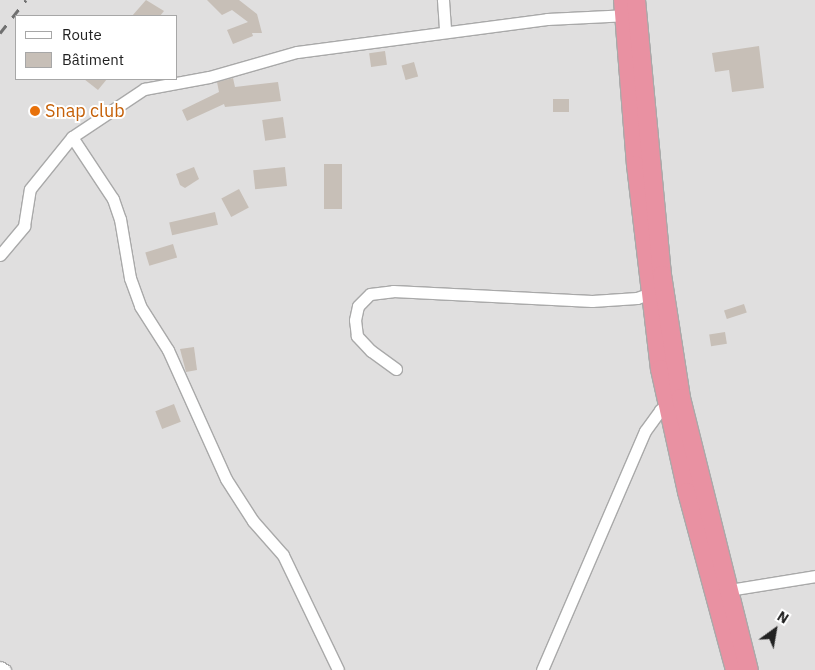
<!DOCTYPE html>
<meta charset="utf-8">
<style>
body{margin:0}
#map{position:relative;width:815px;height:670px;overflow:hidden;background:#f2efe9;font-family:"IBM Plex Sans",sans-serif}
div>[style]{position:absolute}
.residential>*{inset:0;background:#e0dfdf}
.building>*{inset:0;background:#c7bfb7;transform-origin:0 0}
.roads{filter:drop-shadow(1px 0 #a9a9a9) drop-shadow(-1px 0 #a9a9a9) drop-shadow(0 1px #a9a9a9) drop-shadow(0 -1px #a9a9a9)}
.minor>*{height:11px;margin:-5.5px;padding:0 5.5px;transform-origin:5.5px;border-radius:5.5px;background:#fff}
.highway>*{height:18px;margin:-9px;padding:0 9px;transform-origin:9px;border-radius:9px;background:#e991a2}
.rail>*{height:3px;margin-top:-1.5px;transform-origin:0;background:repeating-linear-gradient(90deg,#707070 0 10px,transparent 0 20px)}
.dots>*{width:14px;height:14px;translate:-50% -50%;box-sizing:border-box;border:2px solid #fff;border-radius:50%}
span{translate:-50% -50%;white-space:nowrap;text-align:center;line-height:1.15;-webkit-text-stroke:4px #fff;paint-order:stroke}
.food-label{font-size:18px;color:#c56008}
.left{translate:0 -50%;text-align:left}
.legend{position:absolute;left:15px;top:15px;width:162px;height:65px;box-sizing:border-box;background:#fff;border:1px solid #a7a7a7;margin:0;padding:6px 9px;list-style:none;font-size:15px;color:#222}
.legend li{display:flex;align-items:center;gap:10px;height:25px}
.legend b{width:25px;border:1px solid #a7a7a7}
.north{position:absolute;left:750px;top:605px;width:50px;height:50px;-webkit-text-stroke:4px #fff;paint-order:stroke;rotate:32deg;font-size:14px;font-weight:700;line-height:20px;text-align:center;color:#222}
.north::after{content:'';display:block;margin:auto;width:18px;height:22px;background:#222;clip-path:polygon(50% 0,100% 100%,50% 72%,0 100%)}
</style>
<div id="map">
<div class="residential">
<i style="clip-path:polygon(evenodd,0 0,815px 0,815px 670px,0 670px,0 0,16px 16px,176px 16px,176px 79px,16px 79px,16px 16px)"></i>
</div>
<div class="building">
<i style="clip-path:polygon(146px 0,164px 11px,160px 16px,132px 16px)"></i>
<i style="clip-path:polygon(207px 0,239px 0,257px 14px,262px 33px,252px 33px,253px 36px,233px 44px,227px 30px,248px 22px,232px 10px,222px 15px)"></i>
<i style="clip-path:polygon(759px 46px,764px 88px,732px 92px,729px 70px,715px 72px,712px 53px)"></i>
<i style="left:385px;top:51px;width:14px;height:16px;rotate:82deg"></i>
<i style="left:414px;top:62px;width:15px;height:13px;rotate:74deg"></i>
<i style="clip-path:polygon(233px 78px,235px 87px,278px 82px,281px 101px,225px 107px,224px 104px,187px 121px,182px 110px,219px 92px,217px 82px)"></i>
<i style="clip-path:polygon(84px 79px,107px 79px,98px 90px)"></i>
<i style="left:569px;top:99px;width:13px;height:16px;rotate:90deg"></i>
<i style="left:283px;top:117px;width:21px;height:21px;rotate:82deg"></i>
<i style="left:324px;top:164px;width:18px;height:45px"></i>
<i style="clip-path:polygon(194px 167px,199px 179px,185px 188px,180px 185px,176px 174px)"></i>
<i style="left:285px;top:167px;width:19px;height:32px;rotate:84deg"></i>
<i style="left:239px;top:189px;width:21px;height:20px;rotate:62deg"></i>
<i style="left:215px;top:212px;width:13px;height:47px;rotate:77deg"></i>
<i style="left:173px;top:244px;width:14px;height:29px;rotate:73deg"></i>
<i style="left:744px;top:304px;width:9px;height:21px;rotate:72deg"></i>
<i style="left:725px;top:332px;width:12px;height:16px;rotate:81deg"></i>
<i style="clip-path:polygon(194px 347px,197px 370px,186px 372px,180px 349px)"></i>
<i style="left:174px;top:404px;width:19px;height:20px;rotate:69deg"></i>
</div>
<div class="roads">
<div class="minor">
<i style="left:443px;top:0;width:32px;rotate:86deg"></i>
<i style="left:72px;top:137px;width:74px;rotate:56.5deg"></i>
<i style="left:113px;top:199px;width:21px;rotate:71deg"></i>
<i style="left:120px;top:219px;width:60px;rotate:80.4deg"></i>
<i style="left:130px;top:278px;width:30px;rotate:70deg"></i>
<i style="left:140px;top:306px;width:52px;rotate:57.5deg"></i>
<i style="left:168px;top:350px;width:141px;rotate:65.8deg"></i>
<i style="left:226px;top:479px;width:50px;rotate:57.3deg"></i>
<i style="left:253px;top:521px;width:45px;rotate:48.6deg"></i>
<i style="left:283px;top:555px;width:127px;rotate:64.4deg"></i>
<i style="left:0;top:255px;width:38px;rotate:-50deg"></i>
<i style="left:24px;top:226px;width:37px;rotate:-81deg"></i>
<i style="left:30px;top:189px;width:67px;rotate:-51.1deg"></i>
<i style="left:72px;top:137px;width:87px;rotate:-33.7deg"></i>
<i style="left:144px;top:89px;width:66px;rotate:-10.5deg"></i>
<i style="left:209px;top:77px;width:91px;rotate:-15.9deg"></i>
<i style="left:297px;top:52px;width:252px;rotate:-7.5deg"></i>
<i style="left:547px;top:19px;width:82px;rotate:-2.8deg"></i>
<i style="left:396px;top:369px;width:31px;rotate:-144deg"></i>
<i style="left:371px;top:351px;width:21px;rotate:-133deg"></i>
<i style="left:357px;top:336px;width:16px;rotate:-97deg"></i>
<i style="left:355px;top:320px;width:14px;rotate:-78deg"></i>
<i style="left:358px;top:306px;width:17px;rotate:-45deg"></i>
<i style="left:370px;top:294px;width:23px;rotate:-7deg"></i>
<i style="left:393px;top:291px;width:199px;rotate:2.9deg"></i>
<i style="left:592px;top:301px;width:45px;rotate:-3.8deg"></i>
<i style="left:637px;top:298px;width:15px;rotate:-20deg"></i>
<i style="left:729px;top:590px;width:87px;rotate:-9.2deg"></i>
<i style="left:0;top:667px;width:6px;rotate:31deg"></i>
<i style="left:542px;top:670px;width:260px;rotate:-66.7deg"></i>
<i style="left:645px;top:431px;width:26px;rotate:-54deg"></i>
<i style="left:660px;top:410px;width:14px;rotate:-36deg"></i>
</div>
<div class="highway">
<i style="left:623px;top:0;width:166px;rotate:85.5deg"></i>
<i style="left:636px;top:165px;width:205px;rotate:83.3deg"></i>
<i style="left:660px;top:369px;width:126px;rotate:77.6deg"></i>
<i style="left:687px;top:492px;width:184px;rotate:74.9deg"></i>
<i style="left:636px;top:0;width:276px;rotate:84.6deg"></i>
<i style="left:662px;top:275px;width:124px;rotate:81.2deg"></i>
<i style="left:681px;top:398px;width:280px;rotate:76deg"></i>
</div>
</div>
<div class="rail">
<i style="left:0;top:33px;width:42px;rotate:-51.8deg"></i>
</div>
<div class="dots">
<i style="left:35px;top:111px;background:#e8710a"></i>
</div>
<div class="food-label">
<span class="left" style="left:45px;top:111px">Snap club</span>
</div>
<ul class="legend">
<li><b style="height:6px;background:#fff"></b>Route</li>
<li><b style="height:14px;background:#c7bfb7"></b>Bâtiment</li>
</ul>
<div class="north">N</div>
</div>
